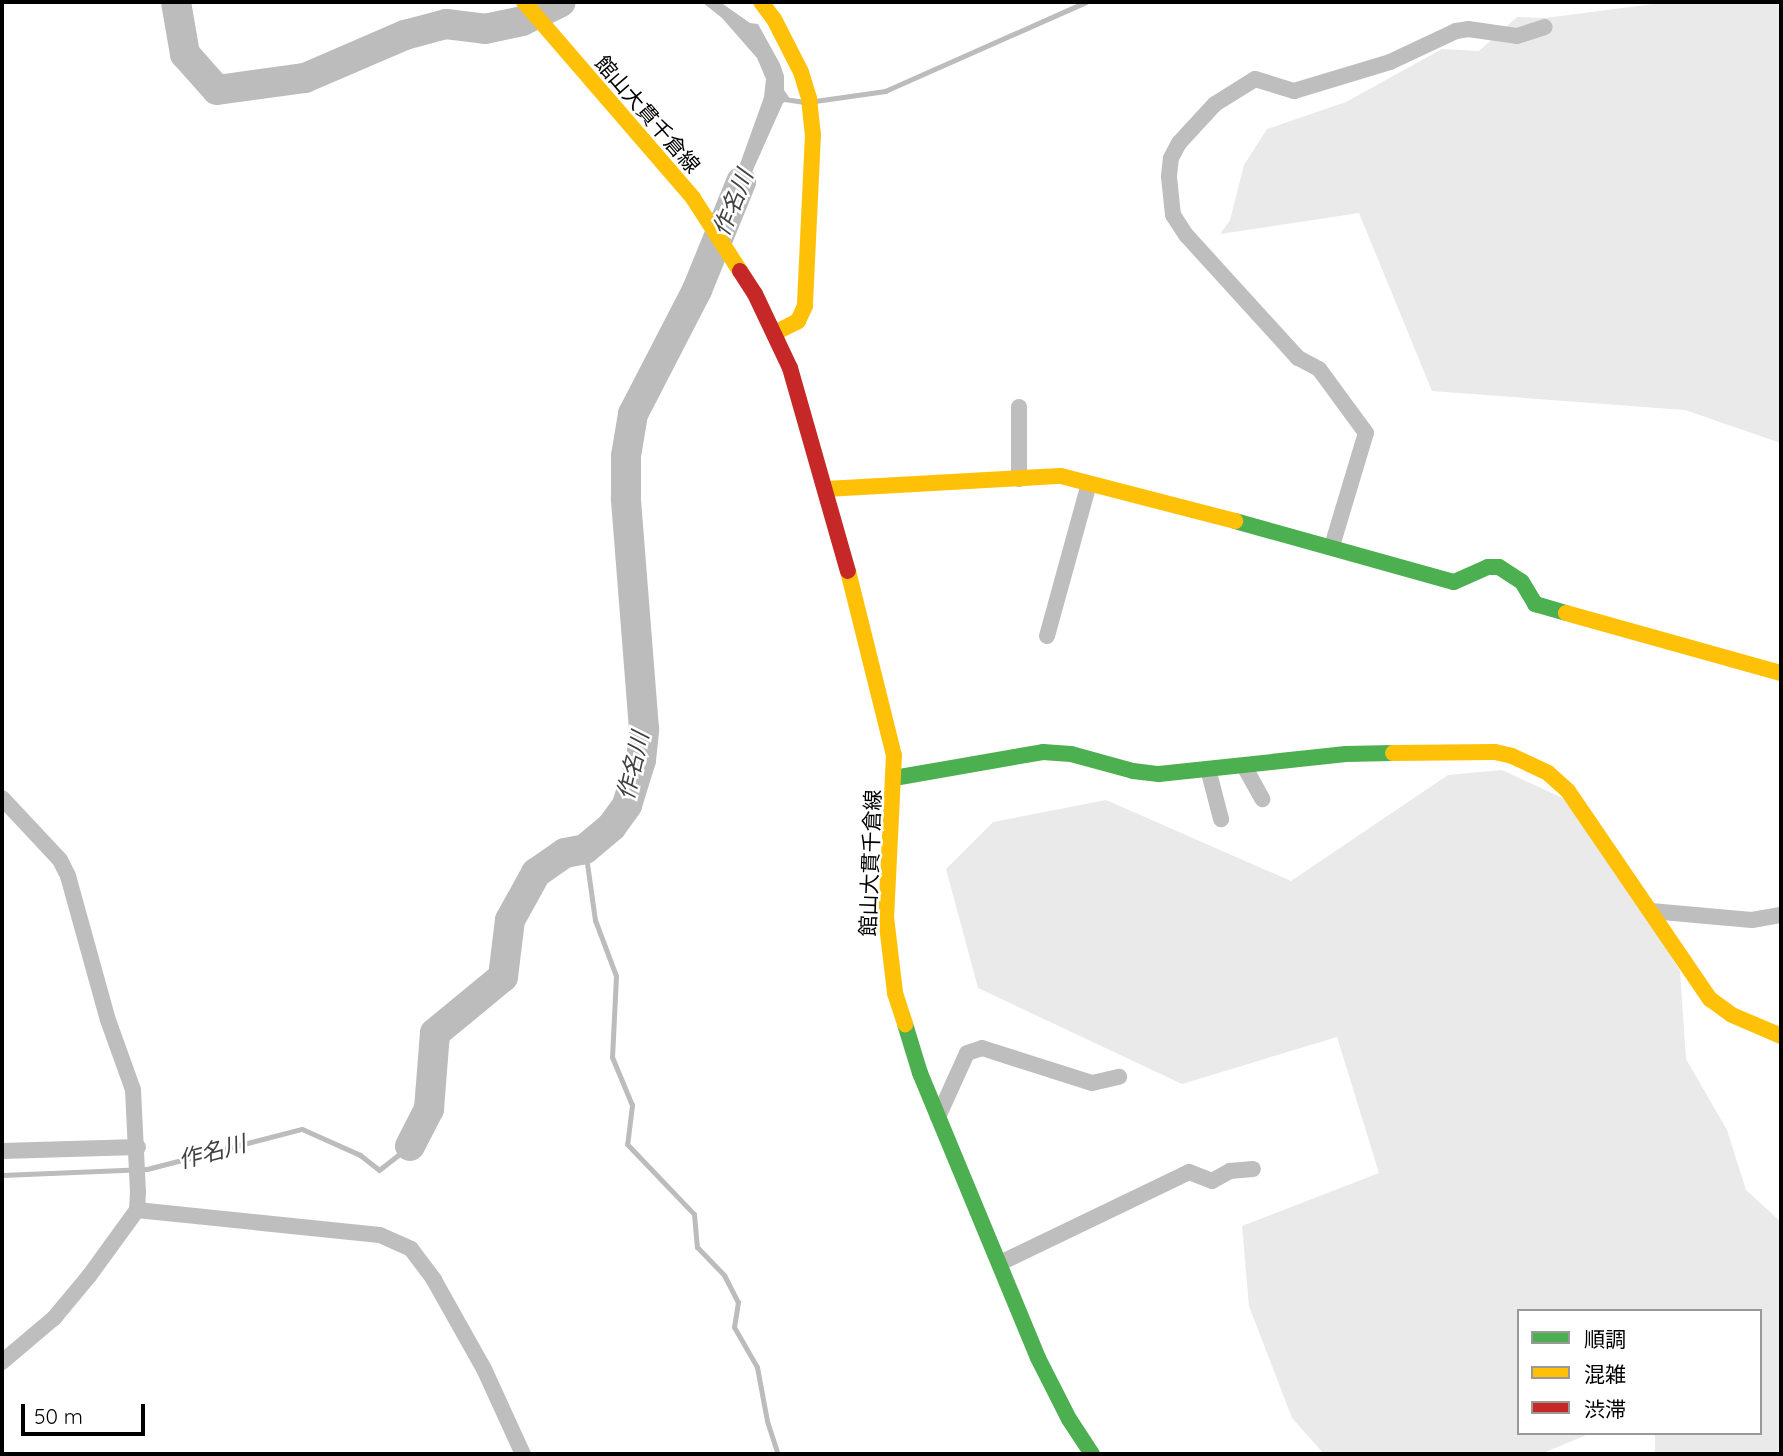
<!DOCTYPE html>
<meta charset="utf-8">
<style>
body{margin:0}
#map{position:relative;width:1783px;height:1456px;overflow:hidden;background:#fff;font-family:Quicksand,"Noto Sans JP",sans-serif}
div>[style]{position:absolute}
.green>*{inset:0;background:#eaeaea}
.water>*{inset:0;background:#bcbcbc}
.stream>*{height:5px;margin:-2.5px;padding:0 2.5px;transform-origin:2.5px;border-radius:2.5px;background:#bcbcbc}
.river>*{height:30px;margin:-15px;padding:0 15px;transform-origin:15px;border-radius:15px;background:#bcbcbc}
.street>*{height:16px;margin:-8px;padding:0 8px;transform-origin:8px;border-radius:8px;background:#bebebe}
.fast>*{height:16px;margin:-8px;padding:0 8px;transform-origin:8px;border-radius:8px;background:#4caf50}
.slow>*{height:16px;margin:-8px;padding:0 8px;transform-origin:8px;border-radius:8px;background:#ffc107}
.jam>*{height:16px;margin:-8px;padding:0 8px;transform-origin:8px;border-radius:8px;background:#c62828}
span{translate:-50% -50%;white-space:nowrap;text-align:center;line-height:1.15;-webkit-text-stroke:5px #fff;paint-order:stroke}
.street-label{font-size:21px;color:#000}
.water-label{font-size:23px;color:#414141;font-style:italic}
.frame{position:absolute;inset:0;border:4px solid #000;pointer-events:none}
.legend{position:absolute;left:1517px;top:1309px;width:245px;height:126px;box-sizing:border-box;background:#fff;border:2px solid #999;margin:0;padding:9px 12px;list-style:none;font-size:21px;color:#000}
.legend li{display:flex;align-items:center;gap:14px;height:35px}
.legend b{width:35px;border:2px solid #999}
.scale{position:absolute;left:21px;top:1404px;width:124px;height:32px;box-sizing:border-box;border:4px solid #000;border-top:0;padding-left:9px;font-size:21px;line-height:24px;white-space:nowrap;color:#000;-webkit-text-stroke:5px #fff;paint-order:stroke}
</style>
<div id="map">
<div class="green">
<i style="clip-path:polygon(1669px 2px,1781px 2px,1781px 443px,1685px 410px,1432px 391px,1359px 213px,1220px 234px,1230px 220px,1244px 165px,1267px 129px,1346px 102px,1442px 49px,1479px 51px,1517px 17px,1545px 18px)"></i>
<i style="clip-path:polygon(1502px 770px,1578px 805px,1680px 971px,1686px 1059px,1727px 1130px,1746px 1190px,1781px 1222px,1781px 1454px,1655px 1454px,1655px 1433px,1760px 1433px,1760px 1311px,1519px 1311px,1519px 1433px,1591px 1433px,1541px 1454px,1324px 1454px,1292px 1418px,1249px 1306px,1242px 1226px,1379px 1173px,1337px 1037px,1182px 1084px,978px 988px,946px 869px,993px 822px,1106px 800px,1291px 881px,1448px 775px)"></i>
</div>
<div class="water">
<i style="clip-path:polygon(702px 2px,720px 2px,750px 23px,758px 24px,780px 64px,784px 76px,784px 90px,790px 99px,783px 103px,744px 190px,746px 200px,733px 228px,717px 205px,727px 182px,740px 164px,764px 97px,766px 79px,757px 58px,722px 18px)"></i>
</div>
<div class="stream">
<i style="left:784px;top:99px;width:21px;rotate:8deg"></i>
<i style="left:815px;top:101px;width:71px;rotate:-8.1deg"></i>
<i style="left:885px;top:91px;width:220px;rotate:-23.9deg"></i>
<i style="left:585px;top:849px;width:72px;rotate:82deg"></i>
<i style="left:595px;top:920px;width:60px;rotate:69.4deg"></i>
<i style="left:616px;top:976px;width:81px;rotate:92.8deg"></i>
<i style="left:612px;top:1057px;width:52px;rotate:67.4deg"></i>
<i style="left:632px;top:1105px;width:39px;rotate:97deg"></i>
<i style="left:627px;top:1144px;width:97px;rotate:46.3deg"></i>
<i style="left:694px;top:1214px;width:33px;rotate:85deg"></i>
<i style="left:697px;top:1247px;width:39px;rotate:46deg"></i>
<i style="left:724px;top:1275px;width:30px;rotate:63deg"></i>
<i style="left:738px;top:1302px;width:25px;rotate:99deg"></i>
<i style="left:734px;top:1327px;width:46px;rotate:60.1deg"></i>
<i style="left:757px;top:1367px;width:55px;rotate:79.5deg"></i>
<i style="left:767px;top:1421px;width:35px;rotate:72deg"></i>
<i style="left:2px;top:1175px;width:145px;rotate:-2.4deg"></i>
<i style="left:147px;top:1169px;width:160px;rotate:-14.5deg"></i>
<i style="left:302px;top:1129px;width:64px;rotate:24.1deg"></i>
<i style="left:360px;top:1155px;width:24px;rotate:38deg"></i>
<i style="left:379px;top:1170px;width:39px;rotate:-38deg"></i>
</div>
<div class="river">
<i style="left:176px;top:2px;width:53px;rotate:80.2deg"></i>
<i style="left:185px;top:54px;width:48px;rotate:48.4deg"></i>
<i style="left:217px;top:90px;width:89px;rotate:-7.8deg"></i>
<i style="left:305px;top:78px;width:109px;rotate:-23.3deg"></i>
<i style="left:405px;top:35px;width:42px;rotate:-15deg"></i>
<i style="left:446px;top:24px;width:39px;rotate:7deg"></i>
<i style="left:485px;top:29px;width:38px;rotate:-12deg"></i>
<i style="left:522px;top:21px;width:43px;rotate:-26deg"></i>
<i style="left:410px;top:1146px;width:42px;rotate:-62.8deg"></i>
<i style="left:429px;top:1109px;width:76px;rotate:-85.5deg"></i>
<i style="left:435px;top:1033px;width:88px;rotate:-39.5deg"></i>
<i style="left:503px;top:977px;width:57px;rotate:-83deg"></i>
<i style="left:510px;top:920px;width:54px;rotate:-61deg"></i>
<i style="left:536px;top:873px;width:35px;rotate:-35deg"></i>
<i style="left:565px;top:853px;width:20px;rotate:-11deg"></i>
<i style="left:585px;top:849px;width:35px;rotate:-40deg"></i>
<i style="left:612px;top:826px;width:26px;rotate:-54deg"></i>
<i style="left:627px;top:805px;width:47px;rotate:-72.7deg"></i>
<i style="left:641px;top:760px;width:31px;rotate:-84deg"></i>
<i style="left:644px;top:729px;width:232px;rotate:-94.5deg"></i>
<i style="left:626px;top:498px;width:42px;rotate:-90deg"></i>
<i style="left:626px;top:456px;width:43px;rotate:-80.5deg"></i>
<i style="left:633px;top:414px;width:140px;rotate:-62.7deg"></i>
<i style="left:697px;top:290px;width:117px;rotate:-67.8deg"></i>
</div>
<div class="street">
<i style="left:1019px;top:479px;width:72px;rotate:-90deg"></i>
<i style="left:1332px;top:546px;width:118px;rotate:-73.3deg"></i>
<i style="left:1366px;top:433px;width:79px;rotate:-126.3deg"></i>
<i style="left:1319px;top:369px;width:24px;rotate:-152deg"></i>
<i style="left:1298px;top:358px;width:166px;rotate:-132.3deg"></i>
<i style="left:1186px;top:235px;width:24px;rotate:-123deg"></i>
<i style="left:1173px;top:215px;width:39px;rotate:-96deg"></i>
<i style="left:1169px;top:176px;width:18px;rotate:-84deg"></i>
<i style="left:1171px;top:158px;width:17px;rotate:-62deg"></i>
<i style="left:1179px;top:143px;width:53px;rotate:-47.3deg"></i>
<i style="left:1215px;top:104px;width:47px;rotate:-32deg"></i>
<i style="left:1255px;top:79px;width:41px;rotate:17.1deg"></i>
<i style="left:1294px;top:91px;width:100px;rotate:-16.8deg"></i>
<i style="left:1390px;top:62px;width:73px;rotate:-25.2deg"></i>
<i style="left:1456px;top:31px;width:12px;rotate:-9deg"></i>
<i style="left:1468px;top:29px;width:49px;rotate:8.1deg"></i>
<i style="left:1517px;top:36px;width:29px;rotate:-18deg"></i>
<i style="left:1047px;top:636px;width:158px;rotate:-74.6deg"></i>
<i style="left:1244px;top:766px;width:38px;rotate:61deg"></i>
<i style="left:1208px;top:769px;width:52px;rotate:75.4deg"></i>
<i style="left:2px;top:798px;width:85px;rotate:46.9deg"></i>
<i style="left:60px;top:860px;width:18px;rotate:63deg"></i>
<i style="left:68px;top:876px;width:149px;rotate:74.5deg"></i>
<i style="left:108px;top:1020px;width:74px;rotate:70.3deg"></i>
<i style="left:133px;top:1090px;width:102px;rotate:87.2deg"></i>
<i style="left:138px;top:1192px;width:18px;rotate:93deg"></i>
<i style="left:137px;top:1210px;width:82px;rotate:126deg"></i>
<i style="left:89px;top:1276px;width:55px;rotate:129.8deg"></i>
<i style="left:54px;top:1318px;width:68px;rotate:139.8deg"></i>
<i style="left:1651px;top:911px;width:101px;rotate:5.1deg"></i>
<i style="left:1752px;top:920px;width:29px;rotate:-10deg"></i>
<i style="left:938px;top:1117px;width:70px;rotate:-65.6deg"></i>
<i style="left:967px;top:1053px;width:16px;rotate:-18deg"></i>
<i style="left:982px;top:1048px;width:115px;rotate:17.7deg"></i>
<i style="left:1092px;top:1083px;width:28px;rotate:-13deg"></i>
<i style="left:2px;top:1151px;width:136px;rotate:-1.7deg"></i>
<i style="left:137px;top:1210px;width:244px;rotate:5.9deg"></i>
<i style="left:380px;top:1235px;width:34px;rotate:24deg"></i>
<i style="left:411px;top:1249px;width:39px;rotate:53deg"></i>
<i style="left:434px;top:1280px;width:102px;rotate:60.7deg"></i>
<i style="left:484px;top:1369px;width:94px;rotate:65.4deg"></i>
<i style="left:1000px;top:1263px;width:210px;rotate:-25.7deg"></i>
<i style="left:1189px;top:1172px;width:25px;rotate:21deg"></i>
<i style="left:1212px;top:1181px;width:21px;rotate:-29deg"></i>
<i style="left:1230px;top:1171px;width:23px;rotate:-5deg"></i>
</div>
<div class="fast">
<i style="left:1235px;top:521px;width:227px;rotate:15.6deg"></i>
<i style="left:1454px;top:582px;width:37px;rotate:-24deg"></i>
<i style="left:1488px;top:567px;width:11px"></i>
<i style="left:1499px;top:567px;width:27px;rotate:33deg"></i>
<i style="left:1522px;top:582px;width:26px;rotate:59deg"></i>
<i style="left:1535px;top:604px;width:32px;rotate:16deg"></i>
<i style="left:894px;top:778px;width:151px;rotate:-9.9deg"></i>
<i style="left:1043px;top:752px;width:28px;rotate:4deg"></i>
<i style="left:1071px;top:754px;width:64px;rotate:15.3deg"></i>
<i style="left:1133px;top:771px;width:26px;rotate:7deg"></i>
<i style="left:1159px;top:774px;width:188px;rotate:-6.1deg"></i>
<i style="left:1346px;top:754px;width:47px;rotate:-1.2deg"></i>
<i style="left:905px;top:1024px;width:51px;rotate:73deg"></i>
<i style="left:920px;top:1073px;width:308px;rotate:67.5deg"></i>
<i style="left:1038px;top:1358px;width:68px;rotate:63.1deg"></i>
<i style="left:1069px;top:1419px;width:42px;rotate:56.7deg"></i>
</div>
<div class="slow">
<i style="left:524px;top:2px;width:259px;rotate:49.2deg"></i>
<i style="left:693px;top:198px;width:87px;rotate:57.2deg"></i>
<i style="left:761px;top:2px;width:21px;rotate:53deg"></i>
<i style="left:774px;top:19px;width:59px;rotate:63deg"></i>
<i style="left:801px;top:72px;width:27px;rotate:73deg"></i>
<i style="left:809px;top:98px;width:36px;rotate:84deg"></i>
<i style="left:813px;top:134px;width:172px;rotate:92.7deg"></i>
<i style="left:805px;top:306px;width:17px;rotate:115deg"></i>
<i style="left:798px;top:321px;width:27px;rotate:153deg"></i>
<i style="left:826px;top:489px;width:235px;rotate:-3.2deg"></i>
<i style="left:1061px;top:476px;width:180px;rotate:14.5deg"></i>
<i style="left:848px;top:571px;width:190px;rotate:76deg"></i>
<i style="left:894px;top:755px;width:162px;rotate:92.8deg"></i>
<i style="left:886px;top:917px;width:77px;rotate:83.2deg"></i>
<i style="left:895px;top:993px;width:33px;rotate:72deg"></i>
<i style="left:1566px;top:613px;width:223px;rotate:15.6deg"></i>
<i style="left:1393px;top:753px;width:102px;rotate:-0.6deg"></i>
<i style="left:1495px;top:752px;width:17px;rotate:13deg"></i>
<i style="left:1512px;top:756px;width:40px;rotate:25deg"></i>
<i style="left:1548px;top:773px;width:27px;rotate:42deg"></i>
<i style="left:1568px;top:791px;width:252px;rotate:55.7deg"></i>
<i style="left:1710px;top:999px;width:27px;rotate:36deg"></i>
<i style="left:1732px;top:1015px;width:53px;rotate:23.2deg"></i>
</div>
<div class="jam">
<i style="left:740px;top:271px;width:27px;rotate:57deg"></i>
<i style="left:755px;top:294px;width:82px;rotate:64.7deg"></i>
<i style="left:790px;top:368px;width:211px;rotate:74.1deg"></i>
</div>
<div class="street-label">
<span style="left:648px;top:114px;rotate:49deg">館山大貫千倉線</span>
<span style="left:870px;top:863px;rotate:-88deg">館山大貫千倉線</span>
</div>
<div class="water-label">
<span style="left:733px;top:203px;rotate:-68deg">作名川</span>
<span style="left:633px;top:766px;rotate:-77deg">作名川</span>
<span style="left:212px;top:1152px;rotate:-15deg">作名川</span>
</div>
<div class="frame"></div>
<ul class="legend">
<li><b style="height:9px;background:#4caf50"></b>順調</li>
<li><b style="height:9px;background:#ffc107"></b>混雑</li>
<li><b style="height:9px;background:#c62828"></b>渋滞</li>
</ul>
<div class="scale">50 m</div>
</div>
